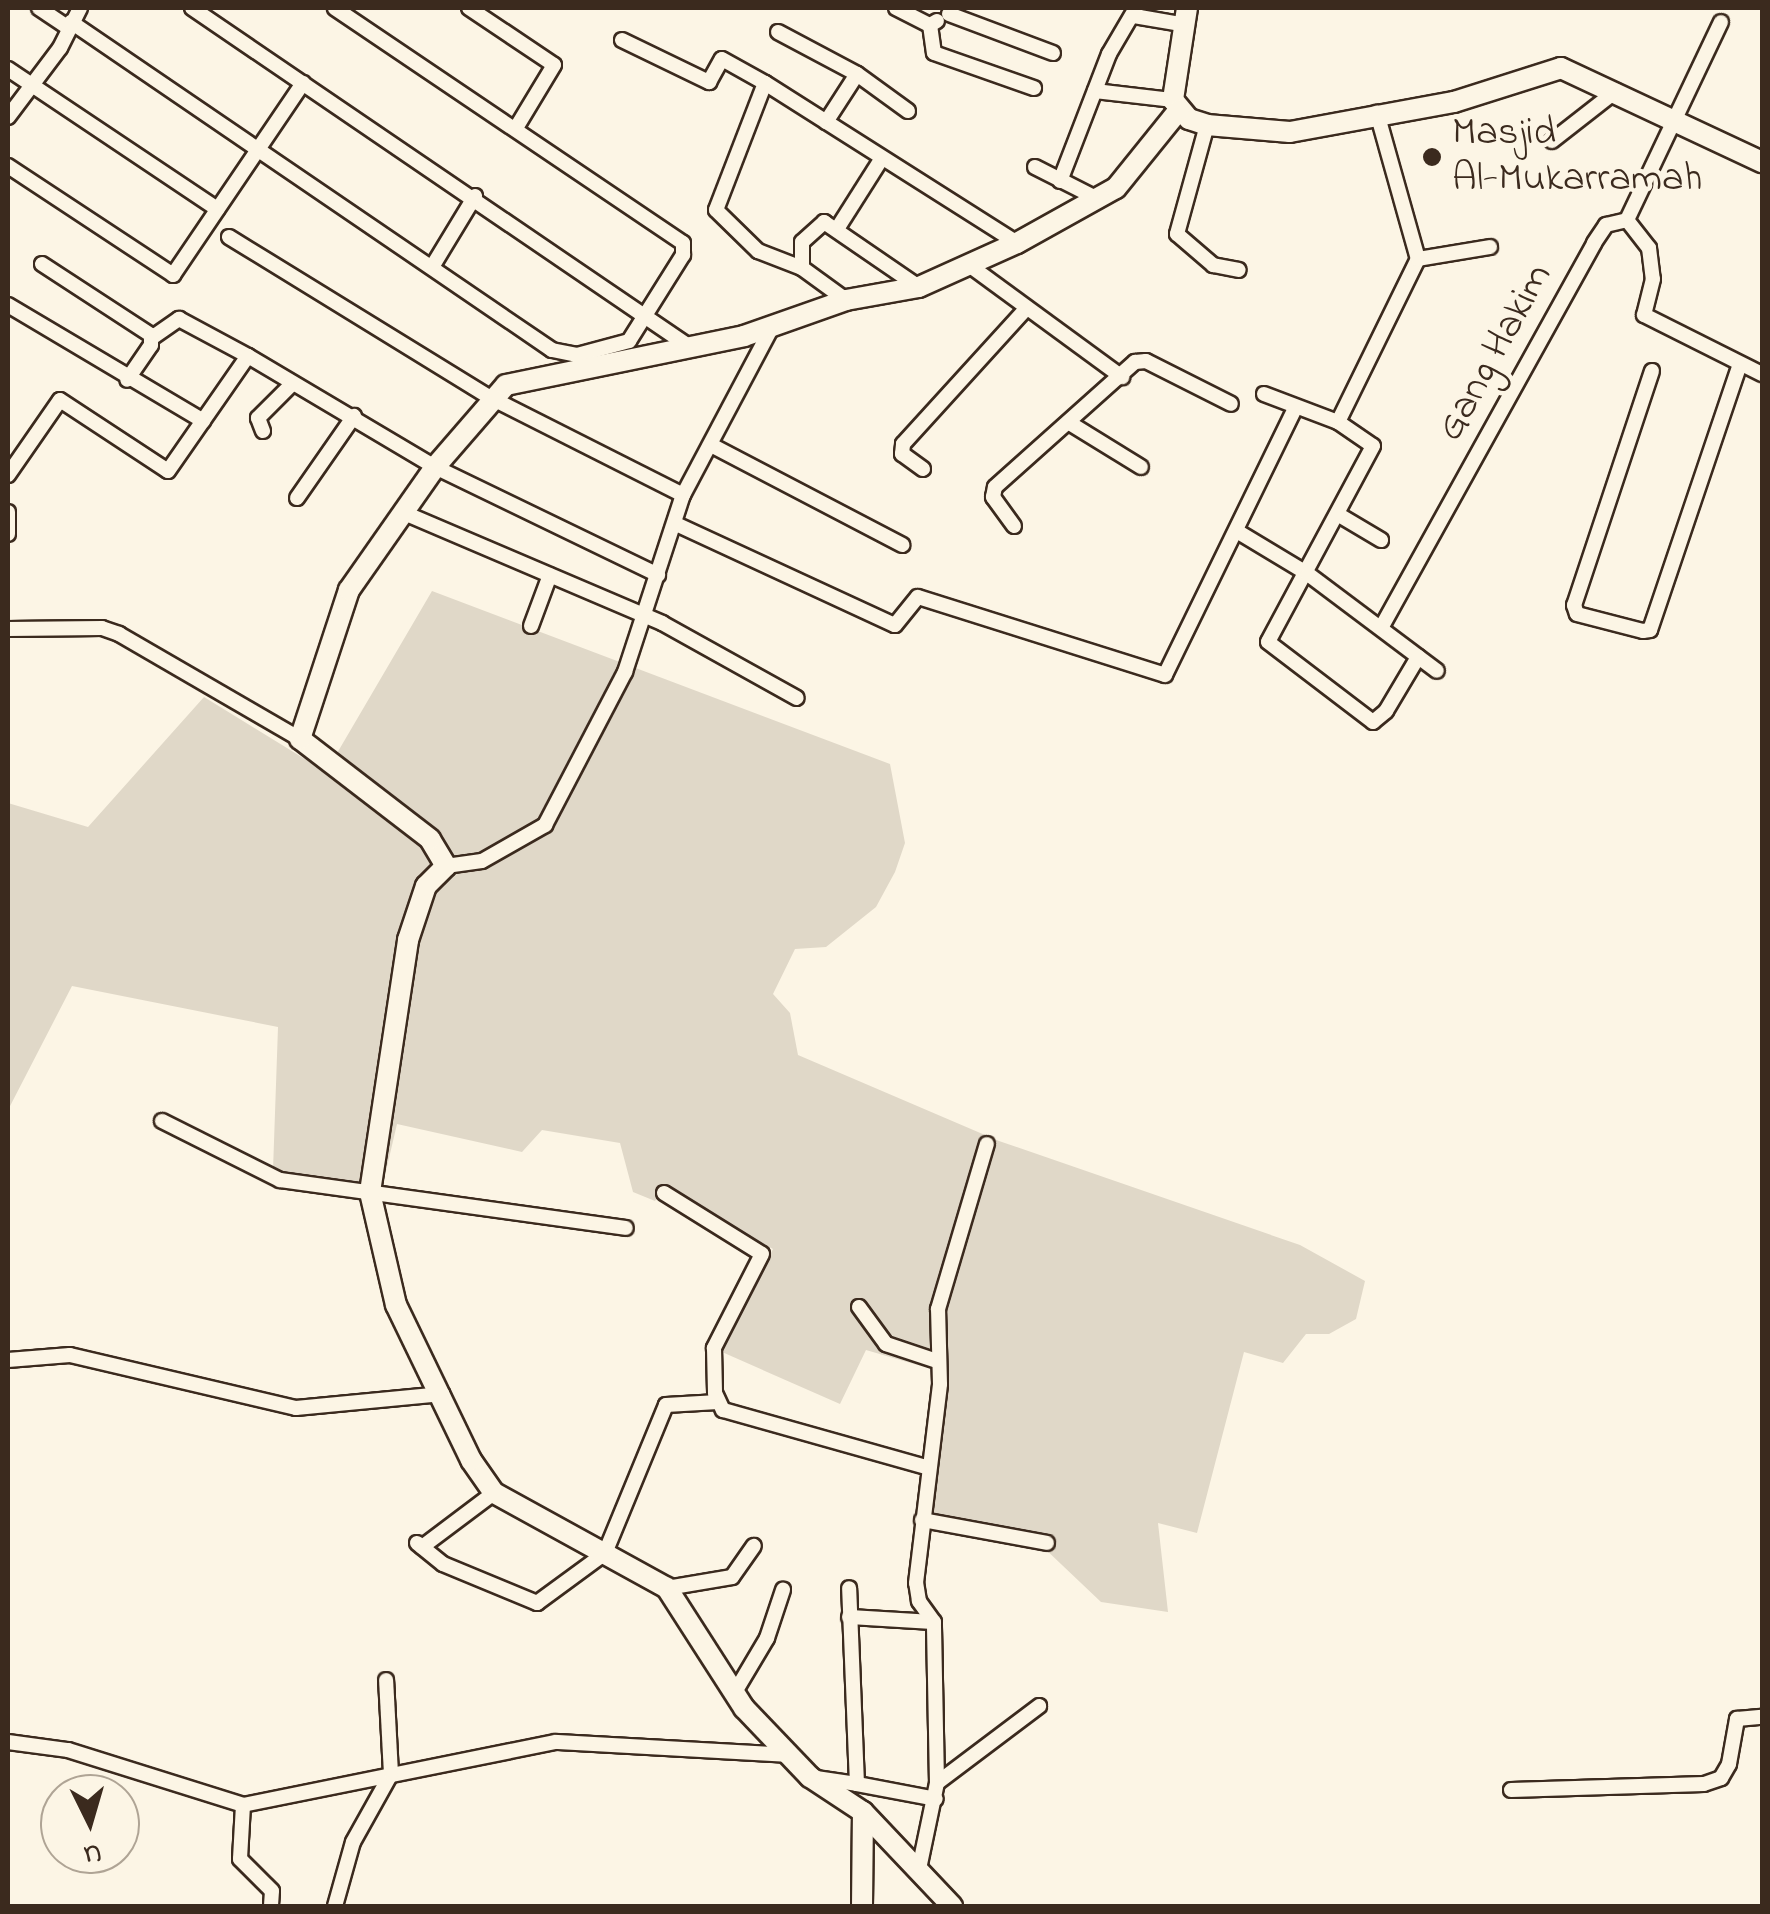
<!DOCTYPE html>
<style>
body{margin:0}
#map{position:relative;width:1770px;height:1914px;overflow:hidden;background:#fcf5e5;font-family:"Indie Flower",sans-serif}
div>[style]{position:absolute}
.green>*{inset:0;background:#e0d8c8}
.roads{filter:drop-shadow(2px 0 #3b2a1e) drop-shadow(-2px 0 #3b2a1e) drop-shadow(0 2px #3b2a1e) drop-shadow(0 -2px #3b2a1e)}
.street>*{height:14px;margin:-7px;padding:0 7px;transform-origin:7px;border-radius:7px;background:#fcf5e5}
.secondary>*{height:20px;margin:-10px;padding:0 10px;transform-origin:10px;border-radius:10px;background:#fcf5e5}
.dots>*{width:28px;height:28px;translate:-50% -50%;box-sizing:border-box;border:5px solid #fcf5e5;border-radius:50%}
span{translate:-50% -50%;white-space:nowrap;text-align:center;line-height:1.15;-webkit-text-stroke:9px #fcf5e5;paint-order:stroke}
.poi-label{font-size:40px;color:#3b2a1e}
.left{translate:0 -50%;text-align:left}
.street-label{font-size:40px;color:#3b2a1e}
.frame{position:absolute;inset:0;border:10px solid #3b2a1e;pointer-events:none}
.north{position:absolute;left:40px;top:1774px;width:100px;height:100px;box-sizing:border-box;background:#fcf5e5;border:2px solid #afa495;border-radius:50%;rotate:175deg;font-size:28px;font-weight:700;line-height:40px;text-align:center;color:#3b2a1e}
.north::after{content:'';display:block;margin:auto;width:35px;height:45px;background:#3b2a1e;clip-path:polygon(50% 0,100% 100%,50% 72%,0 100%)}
</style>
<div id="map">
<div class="green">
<i style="clip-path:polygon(432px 591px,890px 764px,905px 843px,895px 872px,876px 907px,826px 947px,795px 949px,773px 994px,790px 1013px,798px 1055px,999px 1141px,1300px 1245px,1365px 1281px,1356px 1319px,1329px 1334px,1306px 1334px,1283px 1363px,1244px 1352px,1197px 1533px,1158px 1523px,1168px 1612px,1101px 1602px,1042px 1546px,929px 1513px,938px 1371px,866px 1350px,840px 1404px,722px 1352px,773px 1249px,662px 1189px,655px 1201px,633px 1192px,620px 1143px,542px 1130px,522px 1152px,397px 1124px,382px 1188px,273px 1170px,278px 1027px,72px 986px,8px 1110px,8px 803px,88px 827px,204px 697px,326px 772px)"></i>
</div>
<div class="roads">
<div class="street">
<i style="left:39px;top:8px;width:36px;rotate:34deg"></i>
<i style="left:192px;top:8px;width:599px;rotate:34.25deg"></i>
<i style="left:469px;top:8px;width:102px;rotate:33.8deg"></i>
<i style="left:554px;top:65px;width:74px;rotate:121.1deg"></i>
<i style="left:896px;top:8px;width:38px;rotate:27deg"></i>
<i style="left:930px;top:25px;width:8px;rotate:-30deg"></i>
<i style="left:949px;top:14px;width:111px;rotate:20.6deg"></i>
<i style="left:1134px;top:16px;width:48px;rotate:9.7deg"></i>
<i style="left:71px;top:22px;width:582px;rotate:34.29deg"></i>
<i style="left:552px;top:350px;width:25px;rotate:11deg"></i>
<i style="left:577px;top:355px;width:54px;rotate:-15.1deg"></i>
<i style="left:629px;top:341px;width:102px;rotate:-57.9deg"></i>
<i style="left:683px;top:255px;width:12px;rotate:-90deg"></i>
<i style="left:683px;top:243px;width:420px;rotate:-146deg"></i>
<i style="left:930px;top:25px;width:28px;rotate:82deg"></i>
<i style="left:934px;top:53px;width:106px;rotate:19.3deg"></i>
<i style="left:778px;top:32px;width:89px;rotate:28deg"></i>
<i style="left:857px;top:74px;width:63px;rotate:36deg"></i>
<i style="left:622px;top:40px;width:97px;rotate:25.8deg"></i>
<i style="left:709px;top:82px;width:26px;rotate:-61deg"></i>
<i style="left:722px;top:59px;width:49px;rotate:29.2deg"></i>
<i style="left:765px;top:83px;width:136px;rotate:111.1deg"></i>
<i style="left:716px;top:210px;width:59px;rotate:44.3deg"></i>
<i style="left:758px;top:251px;width:47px;rotate:21.1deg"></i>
<i style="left:802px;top:268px;width:54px;rotate:36deg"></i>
<i style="left:8px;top:69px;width:252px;rotate:33.8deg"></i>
<i style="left:765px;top:83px;width:299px;rotate:32.4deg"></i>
<i style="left:1095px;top:91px;width:79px;rotate:6.6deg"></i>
<i style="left:8px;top:117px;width:86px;rotate:-53deg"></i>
<i style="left:60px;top:48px;width:45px;rotate:-63.4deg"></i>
<i style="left:826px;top:122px;width:57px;rotate:-57.1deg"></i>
<i style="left:1207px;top:125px;width:113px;rotate:105.4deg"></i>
<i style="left:1177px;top:234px;width:48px;rotate:40.7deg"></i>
<i style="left:1213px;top:265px;width:26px;rotate:11deg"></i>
<i style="left:1552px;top:141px;width:81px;rotate:-38deg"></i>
<i style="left:8px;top:166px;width:198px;rotate:33.4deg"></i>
<i style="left:173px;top:275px;width:232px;rotate:-55.9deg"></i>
<i style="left:1035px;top:167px;width:71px;rotate:26.9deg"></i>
<i style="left:1060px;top:181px;width:136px;rotate:-68.9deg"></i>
<i style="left:1109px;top:54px;width:53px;rotate:-59.6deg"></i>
<i style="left:1627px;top:220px;width:36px;rotate:52deg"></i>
<i style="left:1649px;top:248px;width:31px;rotate:83deg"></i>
<i style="left:1653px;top:279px;width:37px;rotate:104deg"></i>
<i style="left:1644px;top:315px;width:132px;rotate:26.6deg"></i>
<i style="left:837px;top:229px;width:84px;rotate:-57.6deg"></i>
<i style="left:229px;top:237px;width:308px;rotate:31.6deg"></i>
<i style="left:491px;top:398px;width:215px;rotate:26.8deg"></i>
<i style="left:1418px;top:259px;width:73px;rotate:-9.5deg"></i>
<i style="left:42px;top:264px;width:130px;rotate:33.1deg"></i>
<i style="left:151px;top:335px;width:10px;rotate:90deg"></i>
<i style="left:151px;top:345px;width:42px;rotate:124.4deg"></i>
<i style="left:969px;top:265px;width:190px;rotate:36.2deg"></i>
<i style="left:432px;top:267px;width:83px;rotate:-58.8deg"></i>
<i style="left:802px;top:268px;width:26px;rotate:-90deg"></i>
<i style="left:802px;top:242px;width:30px;rotate:-42deg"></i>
<i style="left:824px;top:222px;width:115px;rotate:34.4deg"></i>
<i style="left:8px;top:305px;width:227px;rotate:30.7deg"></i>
<i style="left:153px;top:337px;width:32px;rotate:-35deg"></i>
<i style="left:179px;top:319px;width:78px;rotate:28.2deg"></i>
<i style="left:1652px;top:371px;width:247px;rotate:108.4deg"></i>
<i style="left:1574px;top:605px;width:9px;rotate:72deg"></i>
<i style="left:1577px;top:614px;width:68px;rotate:14.4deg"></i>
<i style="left:1643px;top:631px;width:7px;rotate:-8deg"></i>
<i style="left:1650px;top:630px;width:281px;rotate:-71.3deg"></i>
<i style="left:1264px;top:394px;width:79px;rotate:20.7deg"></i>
<i style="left:1338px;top:422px;width:42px;rotate:34.4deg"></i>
<i style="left:1373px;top:446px;width:222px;rotate:118.2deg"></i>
<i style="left:1268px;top:642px;width:132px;rotate:37.3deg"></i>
<i style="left:1373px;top:722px;width:17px;rotate:-40deg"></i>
<i style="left:1386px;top:711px;width:63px;rotate:-59.3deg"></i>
<i style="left:1338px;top:422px;width:182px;rotate:-63.9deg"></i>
<i style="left:1418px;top:259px;width:152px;rotate:-105.7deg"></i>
<i style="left:1071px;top:424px;width:82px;rotate:31.6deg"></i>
<i style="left:263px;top:431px;width:14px;rotate:-111deg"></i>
<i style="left:258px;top:418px;width:49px;rotate:-45deg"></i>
<i style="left:711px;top:445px;width:216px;rotate:27.6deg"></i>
<i style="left:923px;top:469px;width:26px;rotate:-144deg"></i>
<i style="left:902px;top:454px;width:10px;rotate:-84deg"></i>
<i style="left:903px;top:444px;width:181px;rotate:-47.7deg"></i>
<i style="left:8px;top:475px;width:91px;rotate:-55.3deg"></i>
<i style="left:60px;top:400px;width:129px;rotate:33.3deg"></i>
<i style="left:168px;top:471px;width:140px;rotate:-55.2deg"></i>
<i style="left:248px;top:356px;width:217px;rotate:30.7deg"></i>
<i style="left:435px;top:467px;width:248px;rotate:25.8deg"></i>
<i style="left:297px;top:498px;width:100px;rotate:-55.2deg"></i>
<i style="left:8px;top:512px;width:22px;rotate:90deg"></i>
<i style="left:402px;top:512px;width:283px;rotate:23.1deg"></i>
<i style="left:662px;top:623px;width:154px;rotate:29.1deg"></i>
<i style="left:1339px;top:515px;width:49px;rotate:30.8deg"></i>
<i style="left:676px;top:524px;width:241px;rotate:24.8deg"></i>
<i style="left:895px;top:625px;width:36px;rotate:-51deg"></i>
<i style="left:918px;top:597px;width:259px;rotate:17.5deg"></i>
<i style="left:1165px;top:675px;width:298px;rotate:-64deg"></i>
<i style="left:1014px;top:526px;width:36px;rotate:-126deg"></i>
<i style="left:993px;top:497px;width:10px;rotate:-79deg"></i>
<i style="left:995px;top:487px;width:188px;rotate:-41.8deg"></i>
<i style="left:1135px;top:362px;width:11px;rotate:-5deg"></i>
<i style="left:1146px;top:361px;width:95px;rotate:26.8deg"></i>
<i style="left:1240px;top:533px;width:79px;rotate:31.1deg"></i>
<i style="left:1308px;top:574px;width:161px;rotate:36.9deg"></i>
<i style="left:531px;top:626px;width:54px;rotate:-69.6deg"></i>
<i style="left:1381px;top:628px;width:440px;rotate:-61deg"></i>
<i style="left:1594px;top:243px;width:22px;rotate:-56deg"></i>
<i style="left:1606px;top:225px;width:22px;rotate:-13deg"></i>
<i style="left:1627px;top:220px;width:219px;rotate:-64.6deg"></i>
<i style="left:8px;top:629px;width:94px;rotate:-0.6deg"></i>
<i style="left:102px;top:628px;width:18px;rotate:19deg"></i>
<i style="left:119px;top:634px;width:209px;rotate:30.1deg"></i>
<i style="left:446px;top:866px;width:36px;rotate:-8deg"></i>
<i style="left:482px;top:861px;width:73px;rotate:-29.7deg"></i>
<i style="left:545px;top:825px;width:173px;rotate:-62.4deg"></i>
<i style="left:625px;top:672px;width:186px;rotate:-71.9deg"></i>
<i style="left:683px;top:495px;width:188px;rotate:-62.1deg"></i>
<i style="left:162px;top:1121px;width:132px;rotate:26.6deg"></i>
<i style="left:280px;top:1180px;width:349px;rotate:7.9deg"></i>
<i style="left:664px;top:1193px;width:115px;rotate:31.9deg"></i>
<i style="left:762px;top:1254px;width:106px;rotate:117.1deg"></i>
<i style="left:714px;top:1348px;width:45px;rotate:88.7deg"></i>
<i style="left:715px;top:1393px;width:19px;rotate:65deg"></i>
<i style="left:723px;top:1410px;width:214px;rotate:15.7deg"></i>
<i style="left:859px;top:1307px;width:46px;rotate:53.9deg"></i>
<i style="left:886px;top:1344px;width:54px;rotate:18.4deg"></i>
<i style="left:8px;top:1360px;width:62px;rotate:-4.6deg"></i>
<i style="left:70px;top:1355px;width:232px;rotate:13.2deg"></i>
<i style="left:296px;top:1408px;width:147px;rotate:-5.5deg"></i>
<i style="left:922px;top:1520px;width:127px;rotate:10.4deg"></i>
<i style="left:417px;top:1543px;width:33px;rotate:39deg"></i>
<i style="left:443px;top:1564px;width:102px;rotate:22.5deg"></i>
<i style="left:537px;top:1603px;width:84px;rotate:-36.3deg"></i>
<i style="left:605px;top:1553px;width:160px;rotate:-67.6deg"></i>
<i style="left:666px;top:1405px;width:52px;rotate:-3.3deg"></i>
<i style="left:422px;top:1547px;width:90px;rotate:-36.9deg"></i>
<i style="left:667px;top:1588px;width:66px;rotate:-9.6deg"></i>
<i style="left:732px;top:1577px;width:38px;rotate:-55deg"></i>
<i style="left:849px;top:1617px;width:85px;rotate:3.4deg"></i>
<i style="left:735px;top:1692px;width:63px;rotate:-59.3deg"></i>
<i style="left:767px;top:1638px;width:51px;rotate:-71.6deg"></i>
<i style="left:8px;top:1742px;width:61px;rotate:7.6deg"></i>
<i style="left:68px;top:1750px;width:183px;rotate:17.4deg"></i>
<i style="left:243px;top:1805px;width:319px;rotate:-11.4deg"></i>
<i style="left:556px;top:1742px;width:232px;rotate:3.2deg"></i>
<i style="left:816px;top:1778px;width:41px;rotate:8.3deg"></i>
<i style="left:857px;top:1784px;width:196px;rotate:-92.3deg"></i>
<i style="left:937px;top:1783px;width:128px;rotate:-37deg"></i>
<i style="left:857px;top:1784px;width:80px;rotate:10.8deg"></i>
<i style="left:1511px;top:1790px;width:193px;rotate:-1.8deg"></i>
<i style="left:1704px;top:1784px;width:18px;rotate:-19deg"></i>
<i style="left:1721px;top:1778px;width:16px;rotate:-60deg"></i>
<i style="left:1729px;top:1764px;width:46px;rotate:-79.9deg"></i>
<i style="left:1737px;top:1719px;width:25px;rotate:-5deg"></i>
<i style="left:243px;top:1805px;width:54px;rotate:93.2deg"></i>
<i style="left:240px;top:1859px;width:45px;rotate:45deg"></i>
<i style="left:272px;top:1891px;width:13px;rotate:94deg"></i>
<i style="left:919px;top:1869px;width:88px;rotate:-78.2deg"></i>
<i style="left:937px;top:1783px;width:161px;rotate:-91.1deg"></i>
<i style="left:934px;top:1622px;width:26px;rotate:-126deg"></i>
<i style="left:919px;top:1601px;width:18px;rotate:-99deg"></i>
<i style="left:916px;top:1583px;width:200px;rotate:-83.1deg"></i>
<i style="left:940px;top:1384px;width:75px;rotate:-91.5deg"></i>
<i style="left:938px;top:1309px;width:172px;rotate:-73.5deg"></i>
<i style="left:335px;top:1906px;width:66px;rotate:-74.3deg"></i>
<i style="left:353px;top:1842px;width:78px;rotate:-60.8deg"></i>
<i style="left:391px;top:1774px;width:94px;rotate:-93deg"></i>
</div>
<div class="secondary">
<i style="left:1187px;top:8px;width:93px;rotate:98.7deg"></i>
<i style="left:1173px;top:100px;width:25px;rotate:50deg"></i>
<i style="left:1189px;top:119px;width:19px;rotate:18deg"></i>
<i style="left:1207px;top:125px;width:83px;rotate:4.8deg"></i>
<i style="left:1290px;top:132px;width:167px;rotate:-10.4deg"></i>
<i style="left:1454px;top:102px;width:112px;rotate:-17.6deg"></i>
<i style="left:1561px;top:68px;width:222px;rotate:25.1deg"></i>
<i style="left:862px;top:1906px;width:94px;rotate:-89.4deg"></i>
<i style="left:952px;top:1906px;width:129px;rotate:-133.4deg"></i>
<i style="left:863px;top:1812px;width:64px;rotate:-146.6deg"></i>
<i style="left:810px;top:1777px;width:95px;rotate:-133.7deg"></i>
<i style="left:744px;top:1708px;width:143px;rotate:-122.7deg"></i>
<i style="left:667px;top:1588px;width:197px;rotate:-151.2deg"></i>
<i style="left:494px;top:1493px;width:40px;rotate:-124.9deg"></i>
<i style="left:471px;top:1460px;width:172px;rotate:-115.8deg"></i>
<i style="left:396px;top:1305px;width:116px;rotate:-103deg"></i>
<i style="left:370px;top:1192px;width:255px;rotate:-81.4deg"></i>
<i style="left:408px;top:940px;width:57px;rotate:-71.6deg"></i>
<i style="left:426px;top:886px;width:28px;rotate:-45deg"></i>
<i style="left:446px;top:866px;width:31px;rotate:-121deg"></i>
<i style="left:430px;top:839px;width:164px;rotate:-142.4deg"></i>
<i style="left:300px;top:739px;width:157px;rotate:-71.8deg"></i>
<i style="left:349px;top:590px;width:150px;rotate:-55deg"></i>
<i style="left:435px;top:467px;width:108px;rotate:-49.1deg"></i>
<i style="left:506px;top:385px;width:243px;rotate:-11.6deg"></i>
<i style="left:744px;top:336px;width:108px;rotate:-19.4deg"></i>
<i style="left:846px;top:300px;width:74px;rotate:-10.1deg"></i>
<i style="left:919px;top:287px;width:107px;rotate:-24.2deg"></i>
<i style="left:1017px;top:243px;width:113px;rotate:-29.1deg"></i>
<i style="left:1116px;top:188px;width:100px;rotate:-51.1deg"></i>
</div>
</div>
<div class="dots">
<i style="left:1432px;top:157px;background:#3b2a1e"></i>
</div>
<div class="poi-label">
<span class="left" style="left:1452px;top:157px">Masjid<br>Al-Mukarramah</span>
</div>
<div class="street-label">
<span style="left:1496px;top:353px;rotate:-61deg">Gang Hakim</span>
</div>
<div class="frame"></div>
<div class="north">U</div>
</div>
